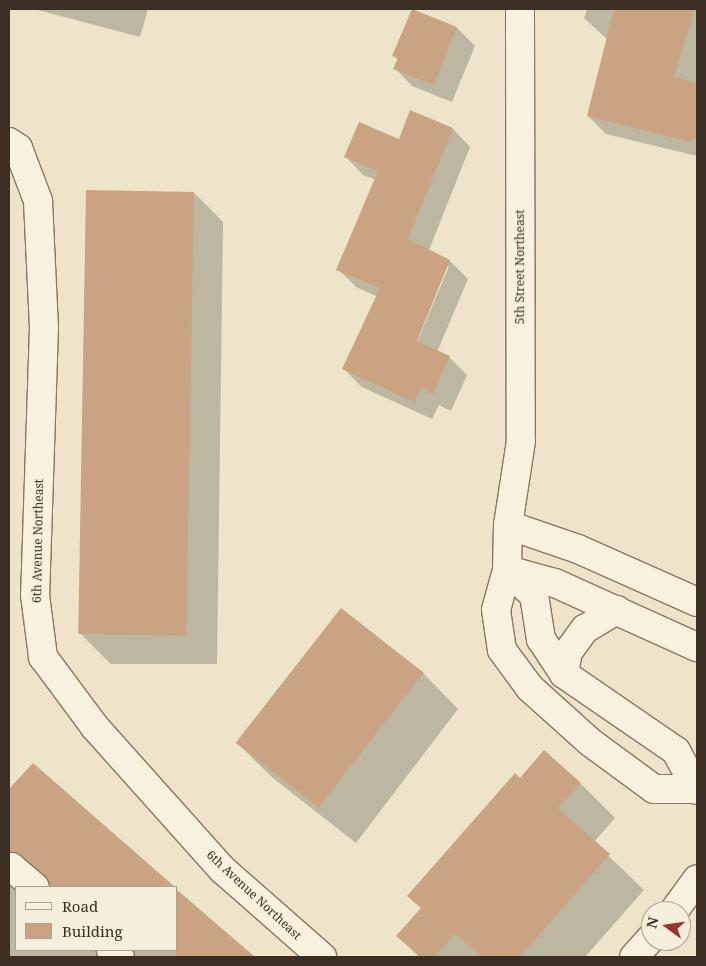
<!DOCTYPE html>
<style>
body{margin:0}
#map{position:relative;width:706px;height:966px;overflow:hidden;background:#ede4ca;font-family:"Noto Serif",serif}
div>[style]{position:absolute}
.shadow>*{inset:0;background:#0003}
.building>*{inset:0;background:#c9a382;transform-origin:0 0}
.roads{filter:drop-shadow(1px 0 #89775f) drop-shadow(-1px 0 #89775f) drop-shadow(0 1px #89775f) drop-shadow(0 -1px #89775f)}
.minor>*{height:28px;margin:-14px;padding:0 14px;transform-origin:14px;border-radius:14px;background:#f8f1de}
span{translate:-50% -50%;white-space:nowrap;text-align:center;line-height:1.15;-webkit-text-stroke:4px #f5eeda;paint-order:stroke}
.street-label{font-size:12px;color:#3a2f22}
.frame{position:absolute;inset:0;border:10px solid #3a2f22;pointer-events:none}
.legend{position:absolute;left:15px;top:886px;width:162px;height:65px;box-sizing:border-box;background:#f5eeda;border:1px solid #aaa290;margin:0;padding:6px 9px;list-style:none;font-size:15px;color:#3a2f22}
.legend li{display:flex;align-items:center;gap:10px;height:25px}
.legend b{width:25px;border:1px solid #aaa290}
.north{position:absolute;left:641px;top:901px;width:50px;height:50px;box-sizing:border-box;background:#f5eeda;border:1px solid #aaa290;border-radius:50%;rotate:284deg;font-size:14px;font-weight:700;line-height:20px;text-align:center;color:#3a2f22}
.north::after{content:'';display:block;margin:auto;width:18px;height:22px;background:#953632;clip-path:polygon(50% 0,100% 100%,50% 72%,0 100%)}
</style>
<div id="map">
<div class="shadow">
<i style="clip-path:polygon(34px 9px,148px 9px,140px 37px)"></i>
<i style="clip-path:polygon(587px 9px,697px 9px,697px 156px,606px 134px,588px 116px,607px 39px,584px 18px)"></i>
<i style="clip-path:polygon(412px 10px,457px 28px,475px 46px,452px 102px,412px 86px,395px 68px,398px 60px,394px 56px)"></i>
<i style="clip-path:polygon(evenodd,453px 129px,470px 147px,429px 250px,450px 261px,468px 279px,437px 352px,449px 357px,467px 375px,451px 411px,439px 405px,432px 419px,362px 387px,344px 369px,378px 297px,356px 287px,338px 269px,376px 180px,363px 175px,346px 157px,453px 129px,446px 266px,449px 266px,415px 347px,413px 346px,446px 266px)"></i>
<i style="clip-path:polygon(193px 192px,223px 222px,217px 664px,111px 664px,81px 634px)"></i>
<i style="clip-path:polygon(342px 610px,424px 674px,458px 709px,356px 843px,273px 778px,238px 744px)"></i>
<i style="clip-path:polygon(33px 765px,173px 887px,51px 887px,45px 881px,16px 887px,16px 950px,176px 950px,176px 890px,253px 957px,9px 957px,9px 791px)"></i>
<i style="clip-path:polygon(521px 780px,580px 783px,615px 818px,594px 842px,644px 890px,585px 957px,419px 957px,398px 936px,422px 909px,409px 896px)"></i>
</div>
<div class="building">
<i style="clip-path:polygon(412px 9px,457px 27px,434px 85px,393px 69px,398px 58px,392px 56px)"></i>
<i style="clip-path:polygon(614px 9px,695px 9px,674px 77px,697px 83px,697px 140px,692px 139px,691px 142px,587px 116px)"></i>
<i style="clip-path:polygon(410px 110px,453px 128px,408px 239px,450px 260px,417px 341px,450px 356px,433px 394px,421px 388px,414px 402px,342px 369px,380px 288px,336px 270px,378px 171px,344px 157px,359px 122px,399px 139px)"></i>
<i style="left:86px;top:190px;width:108px;height:444px;rotate:1deg"></i>
<i style="left:341px;top:608px;width:105px;height:171px;rotate:38deg"></i>
<i style="clip-path:polygon(544px 750px,581px 783px,558px 808px,610px 854px,520px 957px,483px 957px,455px 934px,435px 957px,421px 957px,396px 936px,421px 908px,407px 896px,515px 773px,520px 778px)"></i>
<i style="clip-path:polygon(33px 763px,175px 887px,50px 887px,45px 875px,21px 855px,9px 852px,9px 789px)"></i>
<i style="clip-path:polygon(176px 889px,255px 957px,176px 957px)"></i>
</div>
<div class="roads">
<div class="minor">
<i style="left:520px;top:9px;width:432px;rotate:89.9deg"></i>
<i style="left:521px;top:441px;width:85px;rotate:98.8deg"></i>
<i style="left:508px;top:525px;width:45px;rotate:91.3deg"></i>
<i style="left:507px;top:570px;width:41px;rotate:105.4deg"></i>
<i style="left:496px;top:610px;width:40px;rotate:81.5deg"></i>
<i style="left:502px;top:650px;width:47px;rotate:53.6deg"></i>
<i style="left:530px;top:688px;width:81px;rotate:42deg"></i>
<i style="left:590px;top:742px;width:79px;rotate:36.3deg"></i>
<i style="left:654px;top:789px;width:42px"></i>
<i style="left:9px;top:142px;width:11px;rotate:34deg"></i>
<i style="left:18px;top:148px;width:57px;rotate:69.3deg"></i>
<i style="left:38px;top:201px;width:126px;rotate:87.3deg"></i>
<i style="left:44px;top:327px;width:268px;rotate:91.9deg"></i>
<i style="left:35px;top:595px;width:63px;rotate:82.6deg"></i>
<i style="left:43px;top:657px;width:87px;rotate:53.4deg"></i>
<i style="left:95px;top:727px;width:192px;rotate:48.2deg"></i>
<i style="left:223px;top:870px;width:132px;rotate:41.3deg"></i>
<i style="left:508px;top:525px;width:74px;rotate:18.9deg"></i>
<i style="left:578px;top:549px;width:130px;rotate:24deg"></i>
<i style="left:507px;top:570px;width:37px;rotate:43deg"></i>
<i style="left:534px;top:595px;width:45px;rotate:81deg"></i>
<i style="left:541px;top:639px;width:42px;rotate:56.7deg"></i>
<i style="left:564px;top:674px;width:136px;rotate:34.5deg"></i>
<i style="left:676px;top:751px;width:44px;rotate:61.7deg"></i>
<i style="left:511px;top:571px;width:46px;rotate:15.3deg"></i>
<i style="left:555px;top:583px;width:156px;rotate:24.3deg"></i>
<i style="left:564px;top:674px;width:22px;rotate:-80deg"></i>
<i style="left:568px;top:652px;width:29px;rotate:-54deg"></i>
<i style="left:585px;top:629px;width:37px;rotate:-31deg"></i>
<i style="left:9px;top:869px;width:3px;rotate:-45deg"></i>
<i style="left:11px;top:867px;width:31px;rotate:40deg"></i>
<i style="left:674px;top:911px;width:39px;rotate:-54deg"></i>
<i style="left:111px;top:950px;width:11px;rotate:38deg"></i>
<i style="left:634px;top:957px;width:25px;rotate:-48deg"></i>
</div>
</div>
<div class="street-label">
<span style="left:520px;top:267px;rotate:-90deg">5th Street Northeast</span>
<span style="left:38px;top:541px;rotate:-89deg">6th Avenue Northeast</span>
<span style="left:254px;top:895px;rotate:43deg">6th Avenue Northeast</span>
</div>
<div class="frame"></div>
<ul class="legend">
<li><b style="height:6px;background:#f8f1de"></b>Road</li>
<li><b style="height:14px;background:#c9a382"></b>Building</li>
</ul>
<div class="north">N</div>
</div>
